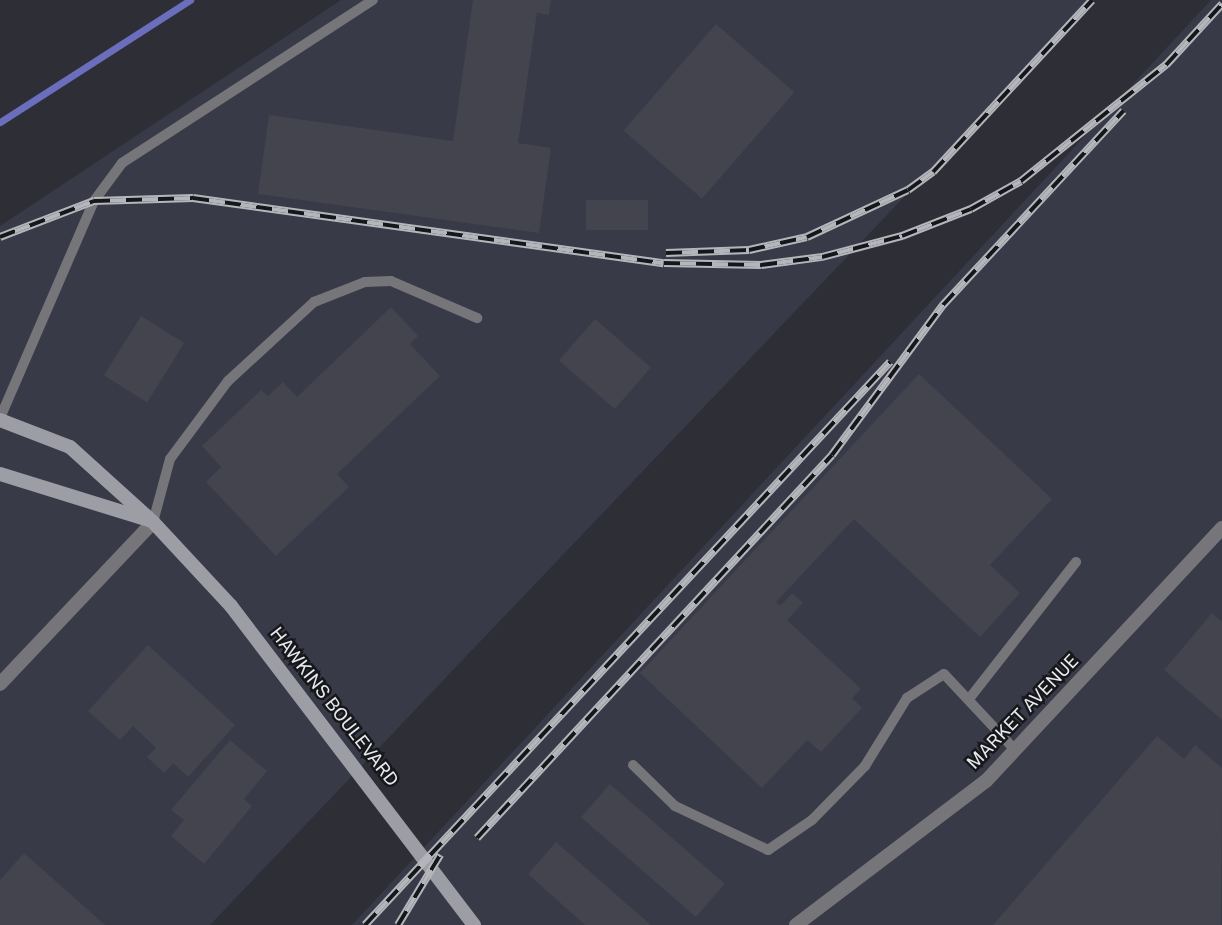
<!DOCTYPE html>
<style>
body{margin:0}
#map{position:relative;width:1222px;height:925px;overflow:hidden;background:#2d2e36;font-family:"Public Sans",sans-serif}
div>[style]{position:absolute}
.built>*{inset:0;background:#383a47}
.stream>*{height:7px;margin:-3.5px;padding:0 3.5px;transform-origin:3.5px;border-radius:3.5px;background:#6b6ebd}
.building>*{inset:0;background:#43444d;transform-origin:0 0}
.service>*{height:10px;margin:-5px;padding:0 5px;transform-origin:5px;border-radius:5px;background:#76767a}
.minor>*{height:14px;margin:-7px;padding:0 7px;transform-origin:7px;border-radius:7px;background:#76767a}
.secondary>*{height:14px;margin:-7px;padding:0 7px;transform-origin:7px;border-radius:7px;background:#9d9ea5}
.rail>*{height:8px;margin-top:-4px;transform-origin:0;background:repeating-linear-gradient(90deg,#16171a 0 16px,#b5b6bb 0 32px);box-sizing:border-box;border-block:2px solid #b5b6bb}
span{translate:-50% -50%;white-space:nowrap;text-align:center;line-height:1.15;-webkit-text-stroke:5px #16171a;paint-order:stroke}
.street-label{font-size:18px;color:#e8e9ee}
</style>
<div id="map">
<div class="built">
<i style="clip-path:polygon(341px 0,1092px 0,210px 925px,0 925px,0 226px)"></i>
<i style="clip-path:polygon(1211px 0,1222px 0,1222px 925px,352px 925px)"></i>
</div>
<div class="stream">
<i style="left:0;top:122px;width:226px;rotate:-32.7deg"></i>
</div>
<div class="building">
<i style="clip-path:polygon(473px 0,551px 0,549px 15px,537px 13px,518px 143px,551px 148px,539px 233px,258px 194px,269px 115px,453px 141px)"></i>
<i style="left:716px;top:24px;width:104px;height:141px;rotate:41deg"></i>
<i style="left:586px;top:200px;width:62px;height:30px"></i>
<i style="clip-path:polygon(391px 307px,418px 336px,410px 344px,440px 376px,337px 474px,349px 487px,276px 556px,206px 482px,221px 467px,202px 446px,261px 390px,268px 396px,283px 382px,297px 397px)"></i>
<i style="left:141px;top:316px;width:51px;height:70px;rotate:32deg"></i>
<i style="left:595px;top:319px;width:74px;height:55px;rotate:41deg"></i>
<i style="clip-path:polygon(919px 374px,1052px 499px,990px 565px,1020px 593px,980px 637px,854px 519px,776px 602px,780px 606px,792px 593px,803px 603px,787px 620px,861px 689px,852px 698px,862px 708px,821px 752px,807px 740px,762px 788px,640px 673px)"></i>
<i style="clip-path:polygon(1212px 613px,1222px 622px,1222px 720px,1164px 670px)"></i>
<i style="clip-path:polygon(148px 645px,235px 725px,188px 777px,173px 763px,164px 773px,147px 757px,156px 748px,133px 726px,120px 740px,88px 711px)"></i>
<i style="clip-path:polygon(1157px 736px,1184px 759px,1195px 745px,1222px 768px,1221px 925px,993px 925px)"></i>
<i style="clip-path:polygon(230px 740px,267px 771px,244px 799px,252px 806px,204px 864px,171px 836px,184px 820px,171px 810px)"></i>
<i style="left:610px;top:784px;width:152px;height:44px;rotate:41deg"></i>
<i style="clip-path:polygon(556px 842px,651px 925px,585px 925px,528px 874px)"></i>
<i style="clip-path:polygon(24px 853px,105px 925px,0 925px,0 880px)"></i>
</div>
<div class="service">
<i style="left:0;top:418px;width:236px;rotate:-66.6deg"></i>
<i style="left:94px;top:201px;width:47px;rotate:-53.6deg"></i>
<i style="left:122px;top:163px;width:299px;rotate:-33deg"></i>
<i style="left:153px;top:522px;width:65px;rotate:-74.9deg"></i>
<i style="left:170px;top:459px;width:97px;rotate:-53.4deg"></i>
<i style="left:228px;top:381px;width:117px;rotate:-42.6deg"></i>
<i style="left:314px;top:302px;width:55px;rotate:-21.4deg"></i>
<i style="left:365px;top:282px;width:26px;rotate:-2deg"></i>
<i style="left:391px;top:281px;width:94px;rotate:23.3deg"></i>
<i style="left:969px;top:699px;width:174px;rotate:-52deg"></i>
<i style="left:633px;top:765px;width:59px;rotate:44.3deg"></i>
<i style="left:675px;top:806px;width:103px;rotate:25.3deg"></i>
<i style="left:768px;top:850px;width:53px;rotate:-34.3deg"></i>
<i style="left:812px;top:820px;width:76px;rotate:-45.5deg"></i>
<i style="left:865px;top:766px;width:80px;rotate:-58.3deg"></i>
<i style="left:907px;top:698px;width:44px;rotate:-33deg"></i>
<i style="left:944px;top:674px;width:104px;rotate:46.9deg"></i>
</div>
<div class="minor">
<i style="left:0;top:684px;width:223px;rotate:-46.6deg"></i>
<i style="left:796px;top:925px;width:238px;rotate:-37.2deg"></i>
<i style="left:986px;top:781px;width:346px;rotate:-47deg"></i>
</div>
<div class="secondary">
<i style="left:0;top:420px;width:75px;rotate:21.1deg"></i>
<i style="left:70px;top:447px;width:112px;rotate:42.1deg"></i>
<i style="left:153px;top:522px;width:115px;rotate:47.1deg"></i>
<i style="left:231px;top:606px;width:401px;rotate:52.7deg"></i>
<i style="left:0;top:474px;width:156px;rotate:17.2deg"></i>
</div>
<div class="rail">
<i style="left:0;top:237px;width:101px;rotate:-21deg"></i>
<i style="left:94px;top:201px;width:99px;rotate:-1.7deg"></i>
<i style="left:193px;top:198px;width:475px;rotate:7.9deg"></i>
<i style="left:664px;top:263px;width:97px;rotate:1.2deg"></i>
<i style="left:761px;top:265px;width:62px;rotate:-7.5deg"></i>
<i style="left:822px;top:257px;width:83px;rotate:-14.7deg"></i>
<i style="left:902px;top:236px;width:74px;rotate:-21.4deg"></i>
<i style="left:971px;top:209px;width:57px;rotate:-29.2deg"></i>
<i style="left:1021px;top:181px;width:186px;rotate:-38.7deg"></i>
<i style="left:1166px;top:65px;width:83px;rotate:-47.4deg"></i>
<i style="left:666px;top:253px;width:83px;rotate:-2.1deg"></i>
<i style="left:749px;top:250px;width:59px;rotate:-12.6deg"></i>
<i style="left:807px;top:237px;width:111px;rotate:-25deg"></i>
<i style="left:908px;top:190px;width:31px;rotate:-36deg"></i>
<i style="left:933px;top:172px;width:234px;rotate:-47.2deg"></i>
<i style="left:477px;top:838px;width:522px;rotate:-47.17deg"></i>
<i style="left:832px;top:455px;width:187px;rotate:-53.5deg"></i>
<i style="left:943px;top:305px;width:265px;rotate:-47.1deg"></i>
<i style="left:365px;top:925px;width:770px;rotate:-47deg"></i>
<i style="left:398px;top:925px;width:82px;rotate:-59deg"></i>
</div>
<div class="street-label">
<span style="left:334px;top:707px;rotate:52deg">HAWKINS BOULEVARD</span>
<span style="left:1023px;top:712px;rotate:-46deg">MARKET AVENUE</span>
</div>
</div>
